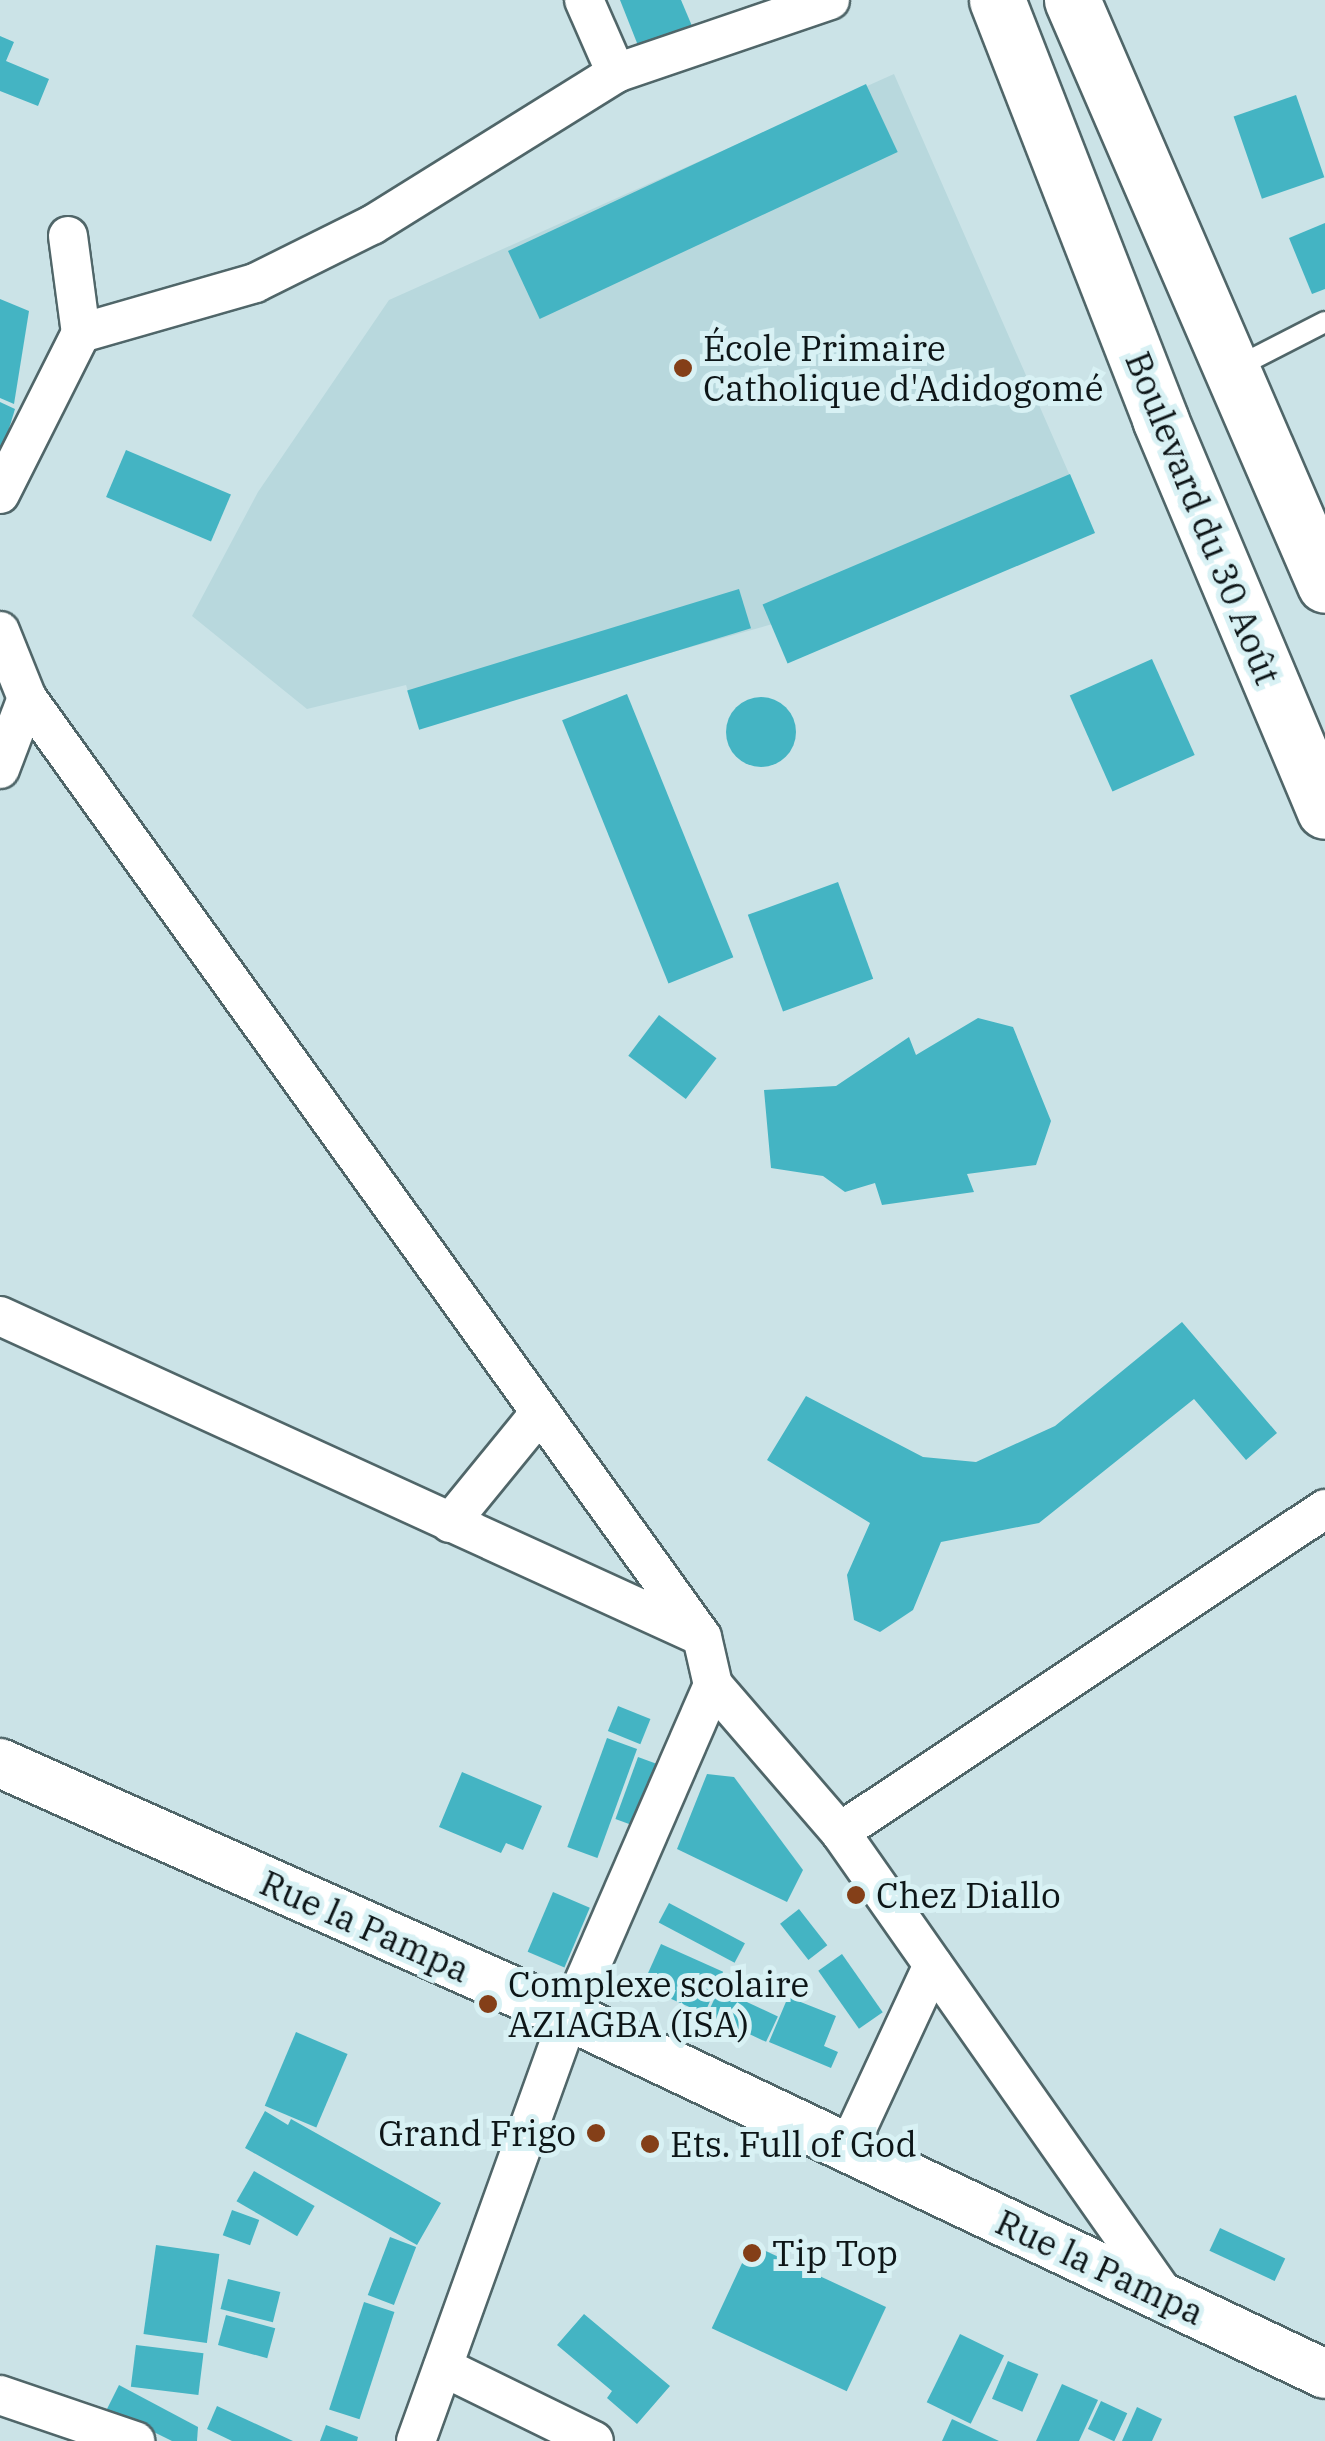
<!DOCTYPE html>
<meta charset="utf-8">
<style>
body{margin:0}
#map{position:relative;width:1325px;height:2441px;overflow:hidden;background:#cbe3e7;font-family:"IBM Plex Serif",serif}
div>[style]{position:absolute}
.built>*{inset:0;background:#b8d8dd}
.building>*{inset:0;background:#44b4c3;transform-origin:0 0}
.round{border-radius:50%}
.roads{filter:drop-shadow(2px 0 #506669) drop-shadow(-2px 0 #506669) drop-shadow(0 2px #506669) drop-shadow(0 -2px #506669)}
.service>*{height:20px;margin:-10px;padding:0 10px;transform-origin:10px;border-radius:10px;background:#fff}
.minor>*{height:38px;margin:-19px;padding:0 19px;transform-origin:19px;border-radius:19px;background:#fff}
.tertiary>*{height:48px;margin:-24px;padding:0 24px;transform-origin:24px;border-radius:24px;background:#fff}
.trunk>*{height:55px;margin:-27.5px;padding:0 27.5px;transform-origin:27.5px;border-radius:27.5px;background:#fff}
.dots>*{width:28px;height:28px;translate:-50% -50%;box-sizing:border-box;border:5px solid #d8f1f4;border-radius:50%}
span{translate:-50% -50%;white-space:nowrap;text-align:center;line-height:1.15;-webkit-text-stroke:10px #d8f1f4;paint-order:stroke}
.poi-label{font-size:35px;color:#0d1517}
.left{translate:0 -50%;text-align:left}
.right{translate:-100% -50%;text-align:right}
.street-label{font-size:35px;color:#0d1517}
</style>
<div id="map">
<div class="built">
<i style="clip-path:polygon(894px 74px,1095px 533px,418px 724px,406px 685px,307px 709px,192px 616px,258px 492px,389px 300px)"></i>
</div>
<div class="building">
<i style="clip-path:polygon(620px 0,681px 0,692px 26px,639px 48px)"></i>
<i style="clip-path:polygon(0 36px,14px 42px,6px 61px,49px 79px,38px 106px,0 91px)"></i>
<i style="left:866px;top:84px;width:75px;height:395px;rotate:65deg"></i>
<i style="left:1296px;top:95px;width:87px;height:66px;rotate:71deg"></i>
<i style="clip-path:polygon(1325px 223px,1325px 289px,1312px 294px,1289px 238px)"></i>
<i style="clip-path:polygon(0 299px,29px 311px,14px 404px,0 398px)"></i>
<i style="clip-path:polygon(0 402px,15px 409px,1px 455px,0 455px)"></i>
<i style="left:126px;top:450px;width:114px;height:51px;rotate:23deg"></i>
<i style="left:1070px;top:474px;width:64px;height:334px;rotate:67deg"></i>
<i style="left:739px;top:589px;width:41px;height:347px;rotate:73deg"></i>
<i style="left:1152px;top:659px;width:105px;height:90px;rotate:66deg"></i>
<i style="left:627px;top:694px;width:284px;height:70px;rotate:68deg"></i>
<i class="round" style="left:726px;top:697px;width:70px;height:70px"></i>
<i style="left:838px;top:882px;width:103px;height:96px;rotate:70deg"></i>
<i style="left:659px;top:1015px;width:72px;height:51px;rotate:37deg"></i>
<i style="clip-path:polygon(978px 1018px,1013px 1027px,1051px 1121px,1036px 1165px,967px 1174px,974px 1192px,882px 1205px,875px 1183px,845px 1192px,823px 1176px,771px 1168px,764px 1090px,836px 1086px,909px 1037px,916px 1055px)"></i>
<i style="clip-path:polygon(1182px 1322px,1277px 1433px,1246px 1460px,1194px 1399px,1039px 1523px,941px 1542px,913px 1610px,880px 1632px,854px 1620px,847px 1575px,870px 1523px,767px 1460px,806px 1396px,923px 1457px,976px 1462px,1055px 1426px)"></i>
<i style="left:618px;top:1706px;width:35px;height:27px;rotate:22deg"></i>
<i style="left:607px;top:1738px;width:32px;height:116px;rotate:20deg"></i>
<i style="left:638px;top:1757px;width:29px;height:66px;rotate:20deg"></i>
<i style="clip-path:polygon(462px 1772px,542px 1806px,523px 1850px,506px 1843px,501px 1853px,439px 1827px)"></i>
<i style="clip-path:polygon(707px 1774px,734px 1777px,803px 1870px,787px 1902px,677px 1849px)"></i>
<i style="left:553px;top:1892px;width:40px;height:65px;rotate:23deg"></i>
<i style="left:669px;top:1903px;width:86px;height:22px;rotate:28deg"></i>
<i style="left:799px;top:1909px;width:46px;height:24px;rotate:52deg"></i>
<i style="left:661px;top:1944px;width:68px;height:46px;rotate:24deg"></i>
<i style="left:842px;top:1954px;width:71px;height:29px;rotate:55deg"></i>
<i style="left:719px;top:1989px;width:65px;height:28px;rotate:25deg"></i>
<i style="clip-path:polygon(788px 1997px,836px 2016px,824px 2046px,838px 2052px,831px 2068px,769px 2042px)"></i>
<i style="left:296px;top:2032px;width:56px;height:80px;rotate:23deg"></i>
<i style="clip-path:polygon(265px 2111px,288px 2125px,291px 2119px,441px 2203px,417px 2245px,245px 2148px)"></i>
<i style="left:254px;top:2171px;width:70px;height:35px;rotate:30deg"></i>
<i style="left:232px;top:2210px;width:29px;height:27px;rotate:20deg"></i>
<i style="left:1220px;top:2228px;width:72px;height:25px;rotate:25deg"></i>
<i style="left:390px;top:2237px;width:28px;height:62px;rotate:21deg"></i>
<i style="left:751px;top:2244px;width:149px;height:93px;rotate:25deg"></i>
<i style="left:156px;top:2245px;width:64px;height:90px;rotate:8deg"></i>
<i style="left:228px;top:2279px;width:54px;height:31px;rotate:14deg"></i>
<i style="left:364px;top:2302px;width:32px;height:113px;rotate:18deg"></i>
<i style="clip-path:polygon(584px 2314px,670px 2386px,637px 2424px,607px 2398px,612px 2391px,557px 2345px)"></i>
<i style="left:226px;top:2315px;width:51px;height:31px;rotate:15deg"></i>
<i style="left:960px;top:2334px;width:49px;height:76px;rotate:26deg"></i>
<i style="left:136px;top:2345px;width:68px;height:42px;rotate:7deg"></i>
<i style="left:1008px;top:2361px;width:33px;height:41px;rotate:23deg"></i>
<i style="clip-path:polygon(1062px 2384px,1098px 2400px,1079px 2441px,1036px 2441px)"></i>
<i style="clip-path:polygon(119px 2385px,198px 2427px,197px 2441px,172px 2441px,107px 2409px)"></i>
<i style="left:1101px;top:2401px;width:29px;height:31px;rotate:25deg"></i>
<i style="clip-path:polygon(217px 2406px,293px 2441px,232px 2441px,207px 2429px)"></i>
<i style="clip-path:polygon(1137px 2407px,1162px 2419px,1152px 2441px,1122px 2441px)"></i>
<i style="clip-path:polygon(952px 2419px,999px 2441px,942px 2441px)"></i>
<i style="clip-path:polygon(326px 2425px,358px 2437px,357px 2441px,320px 2441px)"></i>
</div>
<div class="roads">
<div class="service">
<i style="left:1235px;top:368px;width:101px;rotate:-27.1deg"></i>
</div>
<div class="minor">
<i style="left:584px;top:0;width:80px;rotate:66.3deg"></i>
<i style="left:68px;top:236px;width:98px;rotate:82.4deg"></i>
<i style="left:0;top:494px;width:180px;rotate:-63.3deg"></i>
<i style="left:81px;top:333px;width:181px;rotate:-16deg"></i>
<i style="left:255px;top:283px;width:131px;rotate:-26.4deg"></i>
<i style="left:372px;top:225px;width:287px;rotate:-31.9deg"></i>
<i style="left:616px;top:73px;width:226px;rotate:-18.8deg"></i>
<i style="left:0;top:631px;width:72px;rotate:68.1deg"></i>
<i style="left:27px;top:698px;width:1156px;rotate:54.29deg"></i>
<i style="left:702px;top:1637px;width:49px;rotate:77.1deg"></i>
<i style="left:713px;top:1685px;width:194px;rotate:49.2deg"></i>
<i style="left:840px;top:1832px;width:568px;rotate:54.97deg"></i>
<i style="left:0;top:769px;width:76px;rotate:-69.2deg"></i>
<i style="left:0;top:1316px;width:767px;rotate:24.56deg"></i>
<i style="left:450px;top:1523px;width:141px;rotate:-50.8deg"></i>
<i style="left:840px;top:1832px;width:583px;rotate:-33.66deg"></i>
<i style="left:847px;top:2150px;width:204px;rotate:-65.1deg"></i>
<i style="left:443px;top:2367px;width:168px;rotate:26.1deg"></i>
<i style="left:0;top:2395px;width:143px;rotate:18.8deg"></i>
<i style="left:416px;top:2441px;width:452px;rotate:-70.2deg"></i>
<i style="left:569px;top:2016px;width:361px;rotate:-66.5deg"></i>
</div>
<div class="tertiary">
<i style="left:0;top:1763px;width:623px;rotate:23.97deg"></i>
<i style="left:569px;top:2016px;width:836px;rotate:25.34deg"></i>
</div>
<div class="trunk">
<i style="left:997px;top:0;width:450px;rotate:68.7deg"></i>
<i style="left:1160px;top:419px;width:425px;rotate:67.2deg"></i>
<i style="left:1072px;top:0;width:637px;rotate:66.61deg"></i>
</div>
</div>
<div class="dots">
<i style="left:683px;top:368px;background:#843f18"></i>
<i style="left:856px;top:1895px;background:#843f18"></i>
<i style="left:488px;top:2004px;background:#843f18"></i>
<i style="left:596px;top:2133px;background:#843f18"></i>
<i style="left:650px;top:2144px;background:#843f18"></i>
<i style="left:752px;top:2253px;background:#843f18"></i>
</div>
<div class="poi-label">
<span class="left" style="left:703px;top:368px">École Primaire<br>Catholique d'Adidogomé</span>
<span class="left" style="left:876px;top:1895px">Chez Diallo</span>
<span class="left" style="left:508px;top:2004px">Complexe scolaire<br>AZIAGBA (ISA)</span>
<span class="right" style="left:576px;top:2133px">Grand Frigo</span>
<span class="left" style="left:670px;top:2144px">Ets. Full of God</span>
<span class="left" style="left:772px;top:2253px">Tip Top</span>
</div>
<div class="street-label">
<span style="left:1203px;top:518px;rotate:68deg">Boulevard du 30 Août</span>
<span style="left:365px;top:1926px;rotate:24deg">Rue la Pampa</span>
<span style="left:1100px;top:2267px;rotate:25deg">Rue la Pampa</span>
</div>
</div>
